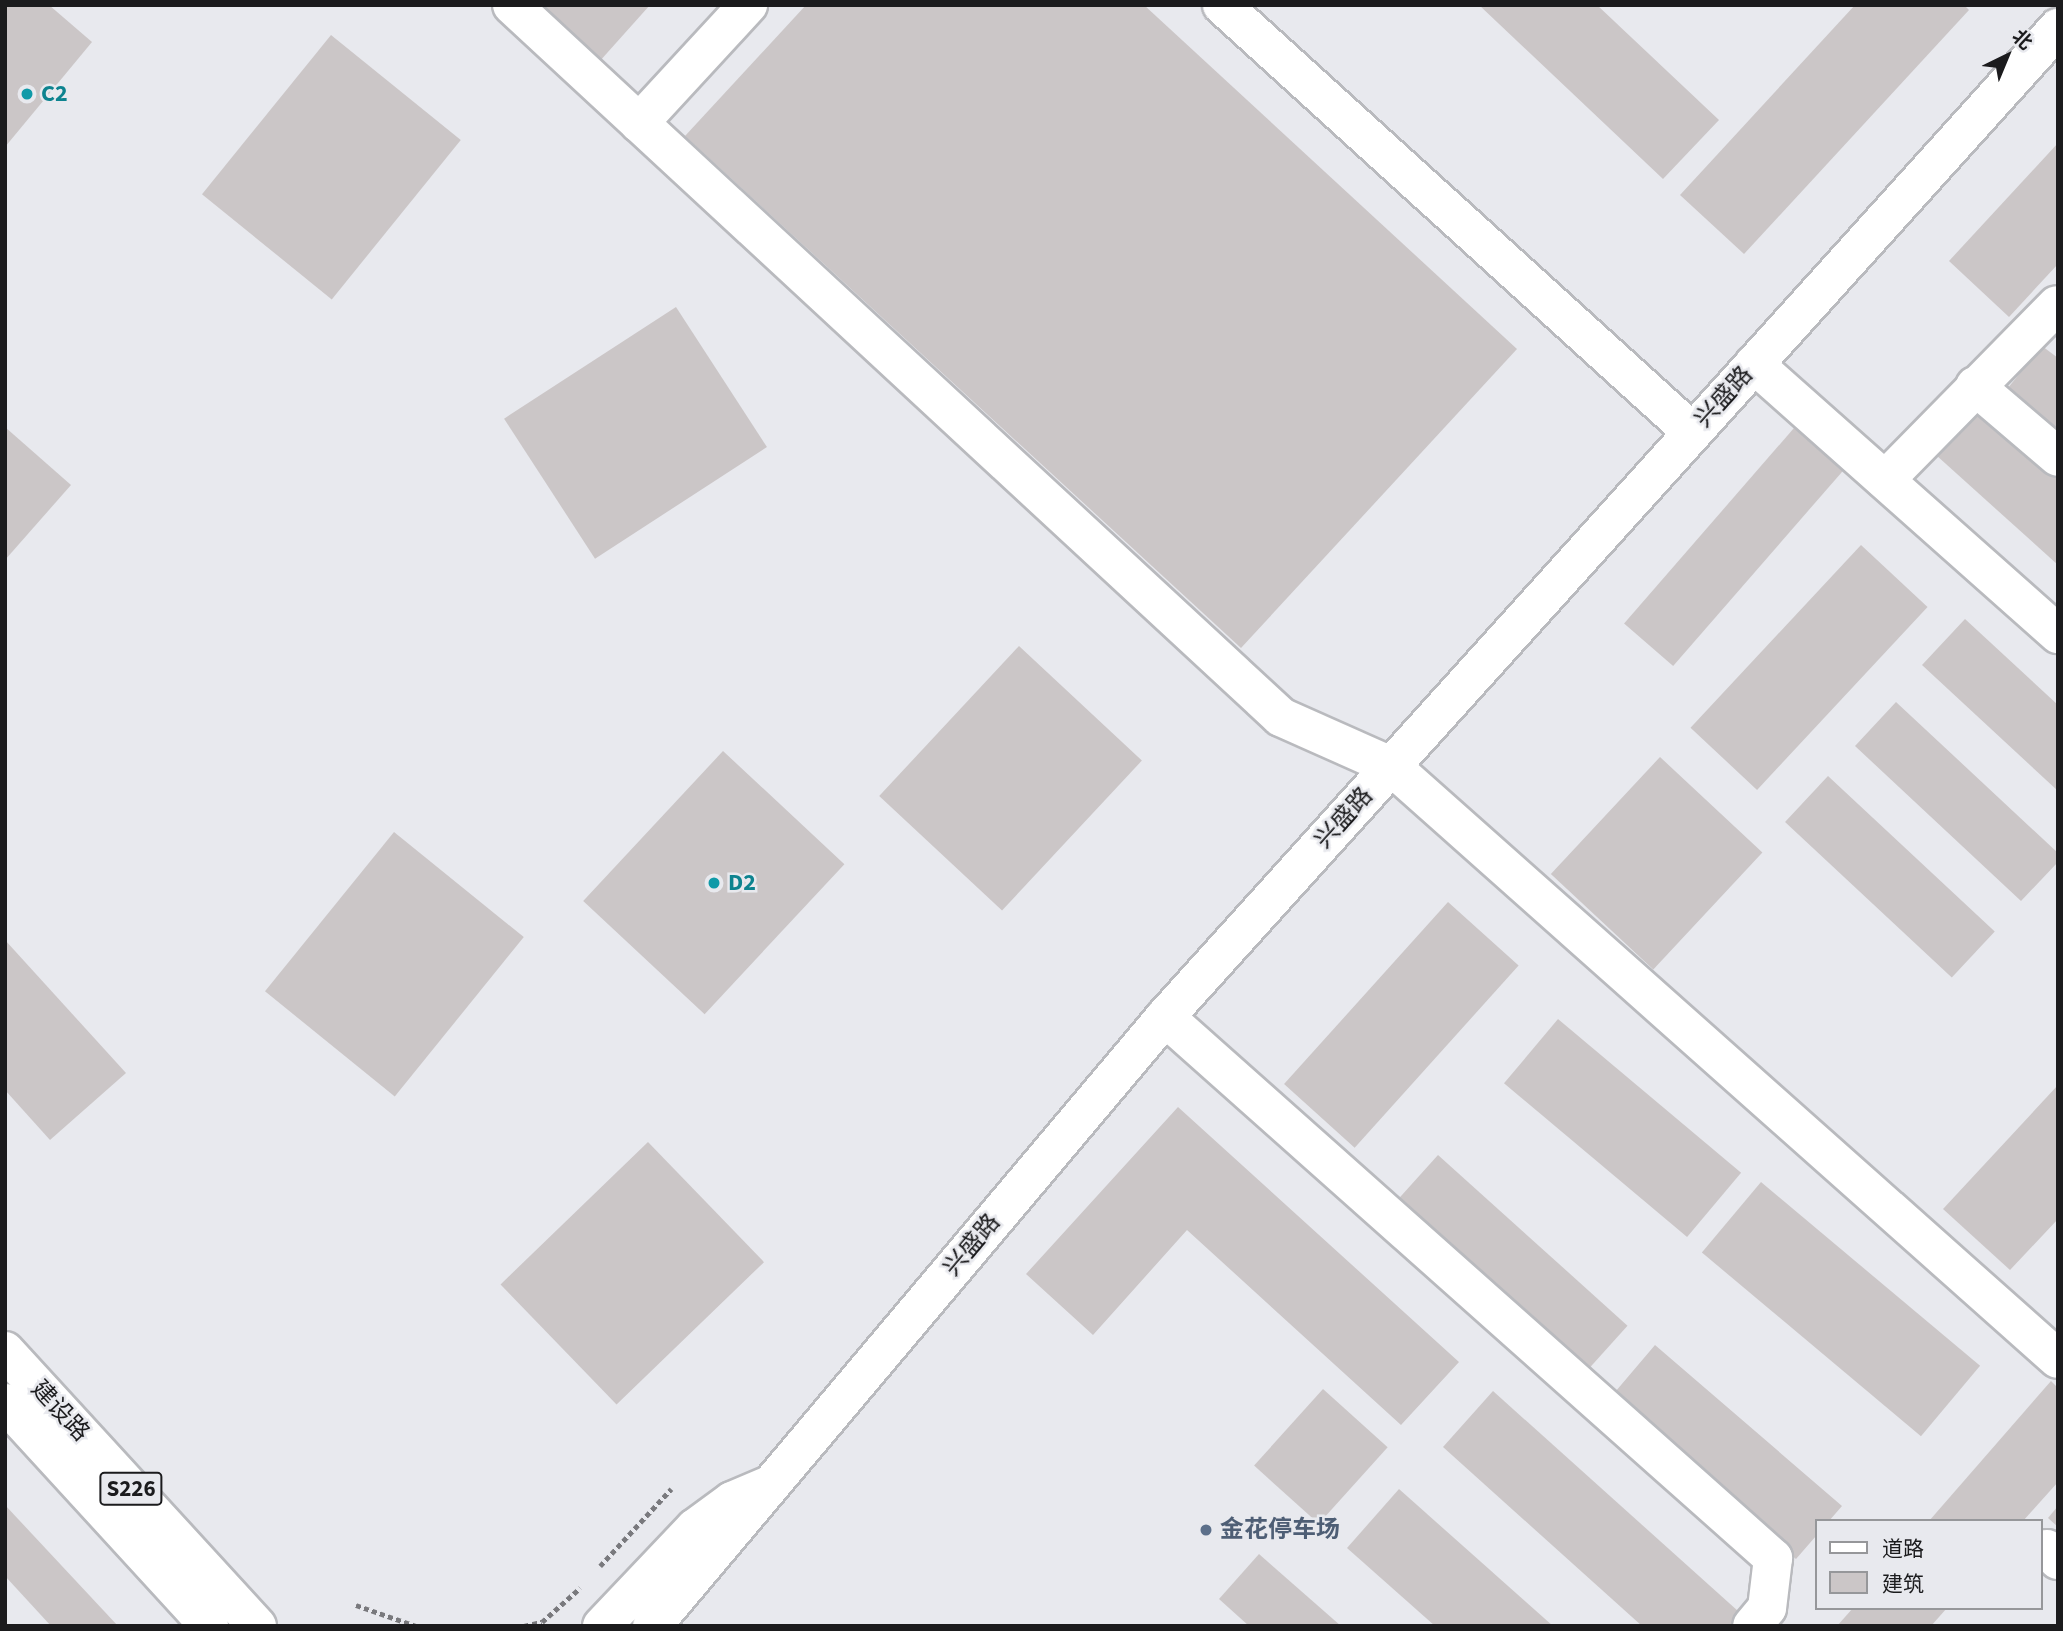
<!DOCTYPE html>
<meta charset="utf-8">
<style>
body{margin:0}
#map{position:relative;width:2063px;height:1631px;overflow:hidden;background:#e8e9ee;font-family:"Source Sans 3","Noto Sans SC",sans-serif}
div>[style]{position:absolute}
.building>*{inset:0;background:#cbc6c7;transform-origin:0 0}
.path>*{height:4.5px;margin-top:-2.25px;transform-origin:0;background:repeating-linear-gradient(90deg,#79797d 0 5px,transparent 0 8.5px)}
.roads{filter:drop-shadow(2px 0 #b9babe) drop-shadow(-2px 0 #b9babe) drop-shadow(0 2px #b9babe) drop-shadow(0 -2px #b9babe)}
.minor>*{height:38px;margin:-19px;padding:0 19px;transform-origin:19px;border-radius:19px;background:#fff}
.major>*{height:38px;margin:-19px;padding:0 19px;transform-origin:19px;border-radius:19px;background:#fff}
.dots>*{width:19px;height:19px;translate:-50% -50%;box-sizing:border-box;border:4px solid #e8e9ee;border-radius:50%}
span{translate:-50% -50%;white-space:nowrap;text-align:center;line-height:1.15;-webkit-text-stroke:5px #e8e9ee;paint-order:stroke}
.shield-label span{padding:2px 5px;background:#e8e9ee;border:2px solid;border-radius:5px;-webkit-text-stroke-width:0}
.shield-label{font-size:23px;color:#1b1b1d;font-weight:700}
.culture-label{font-size:24px;color:#0d838f;font-weight:700}
.left{translate:0 -50%;text-align:left}
.street-label{font-size:24px;color:#1b1b1d}
.service-label{font-size:24px;color:#4e5e75;font-weight:700}
.frame{position:absolute;inset:0;border:7px solid #1b1b1d;pointer-events:none}
.legend{position:absolute;left:1815px;top:1519px;width:228px;height:91px;box-sizing:border-box;background:#e8e9ee;border:2px solid #96979a;margin:0;padding:9px 12px;list-style:none;font-size:21px;color:#1b1b1d}
.legend li{display:flex;align-items:center;gap:14px;height:35px}
.legend b{width:35px;border:2px solid #96979a}
.north{position:absolute;left:1972px;top:21px;width:70px;height:70px;-webkit-text-stroke:5px #e8e9ee;paint-order:stroke;rotate:43deg;font-size:19px;font-weight:700;line-height:28px;text-align:center;color:#1b1b1d}
.north::after{content:'';display:block;margin:auto;width:24px;height:32px;background:#1b1b1d;clip-path:polygon(50% 0,100% 100%,50% 72%,0 100%)}
</style>
<div id="map">
<div class="building">
<i style="clip-path:polygon(5px 5px,49px 5px,92px 42px,5px 147px)"></i>
<i style="clip-path:polygon(536px 5px,650px 5px,599px 62px)"></i>
<i style="clip-path:polygon(806px 5px,1144px 5px,1517px 349px,1241px 648px,685px 136px)"></i>
<i style="clip-path:polygon(1479px 5px,1597px 5px,1719px 120px,1663px 179px)"></i>
<i style="clip-path:polygon(1855px 5px,1964px 5px,1969px 10px,1744px 254px,1680px 195px)"></i>
<i style="left:331px;top:35px;width:167px;height:205px;rotate:39deg"></i>
<i style="clip-path:polygon(2058px 143px,2058px 264px,2009px 317px,1949px 261px)"></i>
<i style="left:676px;top:307px;width:167px;height:205px;rotate:57deg"></i>
<i style="clip-path:polygon(2042px 346px,2058px 358px,2058px 439px,2003px 394px)"></i>
<i style="clip-path:polygon(1983px 403px,2058px 470px,2058px 565px,1936px 455px)"></i>
<i style="clip-path:polygon(5px 427px,71px 485px,5px 560px)"></i>
<i style="left:1794px;top:428px;width:65px;height:259px;rotate:41deg"></i>
<i style="left:1861px;top:545px;width:91px;height:250px;rotate:43deg"></i>
<i style="clip-path:polygon(1965px 619px,2058px 705px,2058px 791px,1922px 665px)"></i>
<i style="left:1019px;top:646px;width:168px;height:205px;rotate:43deg"></i>
<i style="clip-path:polygon(1896px 702px,2058px 853px,2058px 862px,2021px 901px,1855px 746px)"></i>
<i style="left:723px;top:751px;width:166px;height:205px;rotate:43deg"></i>
<i style="left:1660px;top:757px;width:140px;height:160px;rotate:43deg"></i>
<i style="left:1828px;top:776px;width:228px;height:63px;rotate:43deg"></i>
<i style="left:394px;top:832px;width:167px;height:205px;rotate:39deg"></i>
<i style="left:1448px;top:902px;width:95px;height:245px;rotate:42deg"></i>
<i style="clip-path:polygon(5px 940px,126px 1073px,50px 1140px,5px 1090px)"></i>
<i style="left:1558px;top:1019px;width:239px;height:84px;rotate:40deg"></i>
<i style="clip-path:polygon(2058px 1085px,2058px 1219px,2010px 1270px,1943px 1209px)"></i>
<i style="clip-path:polygon(1178px 1107px,1459px 1362px,1401px 1425px,1187px 1230px,1093px 1335px,1026px 1274px)"></i>
<i style="left:648px;top:1142px;width:167px;height:205px;rotate:46deg"></i>
<i style="left:1438px;top:1155px;width:255px;height:70px;rotate:42deg"></i>
<i style="left:1761px;top:1182px;width:286px;height:92px;rotate:40deg"></i>
<i style="clip-path:polygon(1655px 1345px,1842px 1506px,1829px 1521px,1816px 1521px,1816px 1536px,1796px 1559px,1610px 1398px)"></i>
<i style="clip-path:polygon(2051px 1381px,2058px 1388px,2058px 1482px,2023px 1521px,1929px 1521px)"></i>
<i style="left:1323px;top:1389px;width:87px;height:103px;rotate:42deg"></i>
<i style="clip-path:polygon(1493px 1391px,1748px 1620px,1742px 1626px,1642px 1626px,1443px 1447px)"></i>
<i style="clip-path:polygon(1399px 1489px,1553px 1626px,1435px 1626px,1347px 1548px)"></i>
<i style="clip-path:polygon(5px 1505px,118px 1626px,51px 1626px,5px 1576px)"></i>
<i style="clip-path:polygon(2058px 1506px,2058px 1527px,2048px 1518px)"></i>
<i style="clip-path:polygon(1259px 1554px,1341px 1626px,1249px 1626px,1219px 1599px)"></i>
<i style="clip-path:polygon(1853px 1608px,1947px 1608px,1931px 1626px,1837px 1626px)"></i>
</div>
<div class="path">
<i style="left:600px;top:1566px;width:105px;rotate:-47.3deg"></i>
<i style="left:356px;top:1605px;width:64px;rotate:19.3deg"></i>
<i style="left:524px;top:1626px;width:18px;rotate:-13deg"></i>
<i style="left:542px;top:1622px;width:51px;rotate:-41.8deg"></i>
</div>
<div class="roads">
<div class="minor">
<i style="left:512px;top:5px;width:1048px;rotate:42.8deg"></i>
<i style="left:1281px;top:717px;width:120px;rotate:24deg"></i>
<i style="left:1391px;top:766px;width:892px;rotate:41.64deg"></i>
<i style="left:1222px;top:5px;width:635px;rotate:42.26deg"></i>
<i style="left:639px;top:123px;width:161px;rotate:-47.3deg"></i>
<i style="left:1754px;top:364px;width:407px;rotate:41.6deg"></i>
<i style="left:1975px;top:386px;width:109px;rotate:40.5deg"></i>
<i style="left:1885px;top:480px;width:245px;rotate:-45.5deg"></i>
<i style="left:1165px;top:1017px;width:814px;rotate:41.66deg"></i>
<i style="left:1773px;top:1558px;width:50px;rotate:96.8deg"></i>
<i style="left:1767px;top:1608px;width:23px;rotate:130deg"></i>
<i style="left:2047px;top:1549px;width:16px;rotate:45deg"></i>
<i style="left:652px;top:1626px;width:796px;rotate:-49.89deg"></i>
<i style="left:1165px;top:1017px;width:1333px;rotate:-47.92deg"></i>
</div>
<div class="major">
<i style="left:5px;top:1351px;width:373px;rotate:47.5deg"></i>
<i style="left:5px;top:1403px;width:302px;rotate:47.5deg"></i>
<i style="left:602px;top:1626px;width:135px;rotate:-46.5deg"></i>
<i style="left:695px;top:1528px;width:46px;rotate:-36.1deg"></i>
<i style="left:732px;top:1501px;width:39px;rotate:-23deg"></i>
</div>
</div>
<div class="dots">
<i style="left:27px;top:94px;background:#0f9aa8"></i>
<i style="left:714px;top:883px;background:#0f9aa8"></i>
<i style="left:1206px;top:1530px;background:#5c6f8a"></i>
</div>
<div class="shield-label">
<span style="left:131px;top:1489px">S226</span>
</div>
<div class="culture-label">
<span class="left" style="left:41px;top:94px">C2</span>
<span class="left" style="left:728px;top:883px">D2</span>
</div>
<div class="street-label">
<span style="left:1724px;top:397px;rotate:-48deg">兴盛路</span>
<span style="left:1344px;top:818px;rotate:-48deg">兴盛路</span>
<span style="left:972px;top:1245px;rotate:-50deg">兴盛路</span>
<span style="left:60px;top:1411px;rotate:47deg">建设路</span>
</div>
<div class="service-label">
<span class="left" style="left:1220px;top:1530px">金花停车场</span>
</div>
<div class="frame"></div>
<ul class="legend">
<li><b style="height:9px;background:#fff"></b>道路</li>
<li><b style="height:19px;background:#cbc6c7"></b>建筑</li>
</ul>
<div class="north">北</div>
</div>
